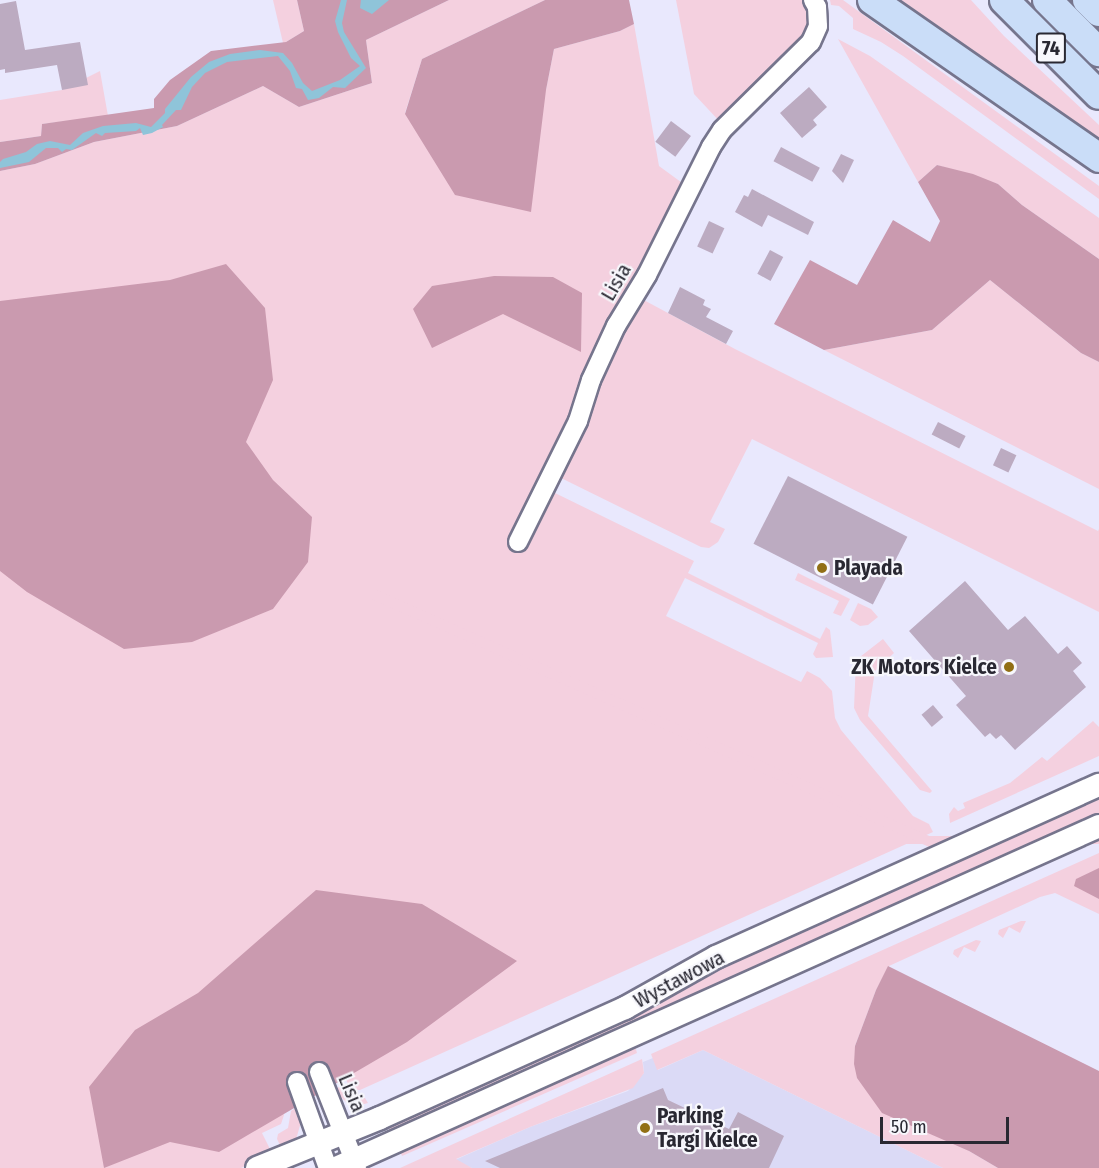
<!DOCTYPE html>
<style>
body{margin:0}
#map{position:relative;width:1099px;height:1168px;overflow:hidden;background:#e9e8fd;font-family:"Fira Sans Condensed",sans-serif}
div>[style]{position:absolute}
.built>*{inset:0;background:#dbdaf6}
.green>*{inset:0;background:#f4d0df;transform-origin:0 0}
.forest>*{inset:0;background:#ca9aaf}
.water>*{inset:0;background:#8fc4d9}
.building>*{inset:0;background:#bcabc1;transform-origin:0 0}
.roads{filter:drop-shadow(2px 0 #76758d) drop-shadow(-2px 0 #76758d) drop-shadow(0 2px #76758d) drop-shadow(0 -2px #76758d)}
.minor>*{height:18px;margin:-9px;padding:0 9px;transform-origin:9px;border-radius:9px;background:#fff}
.tertiary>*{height:22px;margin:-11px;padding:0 11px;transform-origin:11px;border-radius:11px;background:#fff}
.primary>*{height:28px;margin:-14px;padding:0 14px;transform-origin:14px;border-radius:14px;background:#caddf8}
.dots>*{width:16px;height:16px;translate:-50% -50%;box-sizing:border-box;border:3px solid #f7f7fc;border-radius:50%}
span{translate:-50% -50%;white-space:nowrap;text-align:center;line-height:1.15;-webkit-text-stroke:4.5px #f7f7fc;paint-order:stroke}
.shield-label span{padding:2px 4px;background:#f7f7fc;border:2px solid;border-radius:4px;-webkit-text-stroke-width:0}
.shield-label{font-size:20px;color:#292832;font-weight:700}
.street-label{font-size:21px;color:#292832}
.poi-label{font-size:21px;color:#292832;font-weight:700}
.left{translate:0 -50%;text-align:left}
.right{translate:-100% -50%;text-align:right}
.scale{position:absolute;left:880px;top:1117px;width:129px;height:27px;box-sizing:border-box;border:3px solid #292832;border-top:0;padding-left:8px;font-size:18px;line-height:21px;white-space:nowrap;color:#292832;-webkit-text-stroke:4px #f7f7fc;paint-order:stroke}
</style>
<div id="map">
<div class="built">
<i style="clip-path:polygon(703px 1050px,943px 1168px,472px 1168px,455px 1160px,530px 1127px,628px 1091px,644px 1073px,643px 1062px,653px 1058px,658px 1070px)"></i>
</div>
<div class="green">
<i style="clip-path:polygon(273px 0,297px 0,304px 31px,286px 42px,283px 43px)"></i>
<i style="clip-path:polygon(449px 0,545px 0,422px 59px,405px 113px,546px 90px,554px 49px,620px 31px,634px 24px,659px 166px,685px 185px,640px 298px,735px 349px,1098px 531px,1099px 529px,1099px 612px,752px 439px,710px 522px,725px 529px,718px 542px,709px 548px,701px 547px,561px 478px,555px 493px,694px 561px,688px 573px,820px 639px,826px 627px,830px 630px,833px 657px,816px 658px,813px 654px,818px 643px,685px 578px,666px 616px,801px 682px,807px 671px,820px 678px,832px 691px,835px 718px,841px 730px,913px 816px,929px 824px,933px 832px,360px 1090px,355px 1090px,348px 1084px,339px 1063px,274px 1093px,284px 1115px,281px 1124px,262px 1133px,272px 1153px,241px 1168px,0 1168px,0 171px,35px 164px,94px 142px,177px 126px,263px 86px,299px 107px,372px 83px,366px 40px)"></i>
<i style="clip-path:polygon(676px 0,806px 0,813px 12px,812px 31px,721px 123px,694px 94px)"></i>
<i style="clip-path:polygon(830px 0,843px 0,1099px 186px,1099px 199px,903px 56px,881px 42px,853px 29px,853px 18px,839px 6px,831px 5px)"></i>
<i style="clip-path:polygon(901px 0,971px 0,1004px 36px,1099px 125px,1099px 141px)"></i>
<i style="clip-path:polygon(838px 39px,870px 56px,1099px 218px,1099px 259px,1022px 205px,998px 184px,937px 165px,918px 182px)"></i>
<i style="clip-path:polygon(100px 71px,108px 116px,42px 124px,41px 136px,0 142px,0 100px,62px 90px)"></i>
<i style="clip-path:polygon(990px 280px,1081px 353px,1099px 362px,1099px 489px,824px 350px,932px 330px)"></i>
<i style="clip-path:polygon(798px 573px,850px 599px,841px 616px,833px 613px,839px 601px,795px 580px)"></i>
<i style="clip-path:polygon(858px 603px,871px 609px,878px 617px,868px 625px,860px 626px,850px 620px)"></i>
<i style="clip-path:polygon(883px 639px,894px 653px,875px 671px,868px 716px,932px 791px,930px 793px,920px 790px,860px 720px,854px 708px,856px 660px)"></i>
<i style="clip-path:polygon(1093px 721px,1099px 727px,1099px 756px,950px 823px,949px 814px,954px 807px,958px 811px,965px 808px,963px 803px,1010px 783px,1042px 757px,1047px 761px)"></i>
<i style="clip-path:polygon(1099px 797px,1099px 813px,399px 1128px,391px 1132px,388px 1126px,738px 959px)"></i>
<i style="left:1099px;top:836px;width:8px;height:488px;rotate:90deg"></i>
<i style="left:936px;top:839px;width:10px;height:614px;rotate:114deg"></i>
<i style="clip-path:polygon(1099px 853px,1099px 914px,1055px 893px,1040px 897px,889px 966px,876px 990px,855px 1046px,969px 1151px,998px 1168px,943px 1168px,703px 1050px,657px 1070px,651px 1054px)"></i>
<i style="clip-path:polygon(1021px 921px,1026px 921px,1020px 933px,1009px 927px,1003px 938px,998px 934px,999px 930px)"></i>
<i style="clip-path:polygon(976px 940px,981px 941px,975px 952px,964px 947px,958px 958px,953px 954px,954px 950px)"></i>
<i style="clip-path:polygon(635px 1046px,637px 1053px,402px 1156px,400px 1151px)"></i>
<i style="clip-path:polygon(642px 1059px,644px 1073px,633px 1088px,530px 1127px,456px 1159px,472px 1168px,400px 1168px)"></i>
<i style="clip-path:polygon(339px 1087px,353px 1098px,365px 1098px,368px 1103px,357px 1106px,346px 1102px,334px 1090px)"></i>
<i style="clip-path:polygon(297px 1107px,301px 1122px,297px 1136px,293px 1143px,282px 1149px,277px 1139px,278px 1134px,288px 1128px,291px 1111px)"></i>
</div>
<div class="forest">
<i style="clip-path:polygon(297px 0,449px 0,366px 40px,372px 83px,299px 107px,263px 86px,177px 126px,94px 142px,35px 164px,0 171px,0 142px,41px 136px,42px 124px,154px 108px,154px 99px,170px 80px,211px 51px,286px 42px,304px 31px)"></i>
<i style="clip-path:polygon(545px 0,629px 0,634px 24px,620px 31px,554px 49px,546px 90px,531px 212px,455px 195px,405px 114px,422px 59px)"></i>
<i style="clip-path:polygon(937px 165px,973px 174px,998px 184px,1022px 205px,1099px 259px,1099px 362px,1081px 353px,990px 280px,932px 330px,824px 350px,774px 324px,810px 260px,857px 285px,893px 220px,930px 242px,940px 221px,918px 182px)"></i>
<i style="clip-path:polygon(226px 264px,265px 308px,273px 380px,246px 442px,273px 480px,312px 517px,308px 562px,273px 609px,192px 642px,124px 649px,27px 592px,0 571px,0 301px,170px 280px)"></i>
<i style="clip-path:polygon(494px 276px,553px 277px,582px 293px,581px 352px,503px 314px,432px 348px,413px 309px,432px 286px)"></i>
<i style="clip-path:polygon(1099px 868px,1099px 899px,1074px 886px,1076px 879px)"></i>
<i style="clip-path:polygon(316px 890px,422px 904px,517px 961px,407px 1042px,219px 1152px,170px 1142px,104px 1168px,89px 1087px,135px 1030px,198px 993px)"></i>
<i style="clip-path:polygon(888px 966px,1099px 1071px,1099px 1168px,998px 1168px,969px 1151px,882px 1113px,857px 1078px,854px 1064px,855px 1046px,876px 990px)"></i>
</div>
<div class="water">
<i style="clip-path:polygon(341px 0,347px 0,342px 23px,344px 32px,366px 68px,345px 88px,333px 87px,319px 98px,308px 100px,302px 89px,296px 88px,290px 71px,278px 56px,227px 62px,205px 73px,192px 87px,181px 110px,176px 110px,162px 125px,163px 127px,152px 133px,143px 135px,140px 128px,136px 131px,105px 133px,102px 136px,96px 133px,72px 150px,66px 149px,62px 152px,58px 148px,46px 148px,29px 162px,0 168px,0 162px,3px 159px,26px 152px,37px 144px,50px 141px,70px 145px,83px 133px,103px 126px,136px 123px,151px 127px,165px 113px,165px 109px,191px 77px,209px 62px,230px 54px,260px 50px,283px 53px,292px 63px,303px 83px,312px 91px,340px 80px,360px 66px,351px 58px,338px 32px,335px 21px)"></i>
<i style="clip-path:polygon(361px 0,389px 0,372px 14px,360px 8px)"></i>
</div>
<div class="building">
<i style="clip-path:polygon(16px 1px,25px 50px,80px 42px,88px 85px,62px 90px,57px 65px,5px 73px,5px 69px,0 70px,0 4px)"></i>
<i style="clip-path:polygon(809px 87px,827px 107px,813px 120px,817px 125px,802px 138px,780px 113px)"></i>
<i style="left:671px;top:121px;width:25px;height:26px;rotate:37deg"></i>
<i style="left:781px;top:147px;width:44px;height:16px;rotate:28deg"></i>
<i style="clip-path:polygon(841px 154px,854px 160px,843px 183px,832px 171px)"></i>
<i style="clip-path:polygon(752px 189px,814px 222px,808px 235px,768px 215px,762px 227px,735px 212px,744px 195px,748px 197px)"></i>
<i style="left:709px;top:221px;width:17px;height:28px;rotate:25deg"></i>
<i style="left:770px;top:250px;width:15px;height:27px;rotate:28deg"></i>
<i style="clip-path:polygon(680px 287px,705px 300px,703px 305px,711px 309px,706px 317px,733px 331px,726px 344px,668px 313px)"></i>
<i style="left:938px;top:422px;width:31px;height:14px;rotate:27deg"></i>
<i style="left:1001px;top:448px;width:17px;height:19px;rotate:25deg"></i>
<i style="left:788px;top:476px;width:134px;height:76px;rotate:27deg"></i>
<i style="clip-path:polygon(965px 581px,1008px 630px,1025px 616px,1058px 654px,1067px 646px,1082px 663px,1073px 671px,1086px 687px,1015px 750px,1001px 735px,996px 739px,990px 733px,985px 737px,956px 705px,966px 696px,909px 631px)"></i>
<i style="left:933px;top:705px;width:16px;height:15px;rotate:50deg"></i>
<i style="clip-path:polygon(663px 1088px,668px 1100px,729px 1129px,738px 1112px,784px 1136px,769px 1168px,500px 1168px,485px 1161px)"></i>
</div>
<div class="roads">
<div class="minor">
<i style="left:518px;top:542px;width:135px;rotate:-63.6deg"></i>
<i style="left:578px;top:421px;width:43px;rotate:-72.4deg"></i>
<i style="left:591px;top:380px;width:60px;rotate:-65.2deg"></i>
<i style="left:616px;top:326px;width:60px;rotate:-58.7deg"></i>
<i style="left:647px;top:275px;width:143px;rotate:-63.4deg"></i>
<i style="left:711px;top:147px;width:20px;rotate:-57deg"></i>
<i style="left:722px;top:130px;width:125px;rotate:-44.7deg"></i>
<i style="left:811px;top:42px;width:17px;rotate:-66deg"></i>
<i style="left:818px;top:26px;width:19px;rotate:-93deg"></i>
<i style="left:817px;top:7px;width:8px;rotate:-120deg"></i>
<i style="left:319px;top:1072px;width:103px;rotate:68.4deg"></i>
<i style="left:297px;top:1082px;width:91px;rotate:70.2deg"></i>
</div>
<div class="tertiary">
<i style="left:257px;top:1168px;width:133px;rotate:-22.1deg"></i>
<i style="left:380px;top:1118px;width:269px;rotate:-24.2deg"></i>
<i style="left:625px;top:1008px;width:104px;rotate:-29.3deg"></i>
<i style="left:716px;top:957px;width:420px;rotate:-24.2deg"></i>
<i style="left:336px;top:1168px;width:836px;rotate:-24.14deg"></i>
</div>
<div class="primary">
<i style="left:872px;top:0;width:277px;rotate:34.8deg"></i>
<i style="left:1004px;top:0;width:134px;rotate:45deg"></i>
<i style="left:1047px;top:0;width:74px;rotate:45deg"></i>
<i style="left:1087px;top:0;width:17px;rotate:45deg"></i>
</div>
</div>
<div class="dots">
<i style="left:822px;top:568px;background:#916f15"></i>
<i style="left:1009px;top:667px;background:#916f15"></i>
<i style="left:645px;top:1128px;background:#916f15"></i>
</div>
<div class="shield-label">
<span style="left:1051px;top:48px">74</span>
</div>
<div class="street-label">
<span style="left:616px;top:282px;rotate:-60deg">Lisia</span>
<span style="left:679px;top:979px;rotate:-28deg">Wystawowa</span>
<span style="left:352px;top:1093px;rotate:67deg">Lisia</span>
</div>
<div class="poi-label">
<span class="left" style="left:834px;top:568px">Playada</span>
<span class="right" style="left:997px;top:667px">ZK Motors Kielce</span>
<span class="left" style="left:657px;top:1128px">Parking<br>Targi Kielce</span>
</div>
<div class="scale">50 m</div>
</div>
